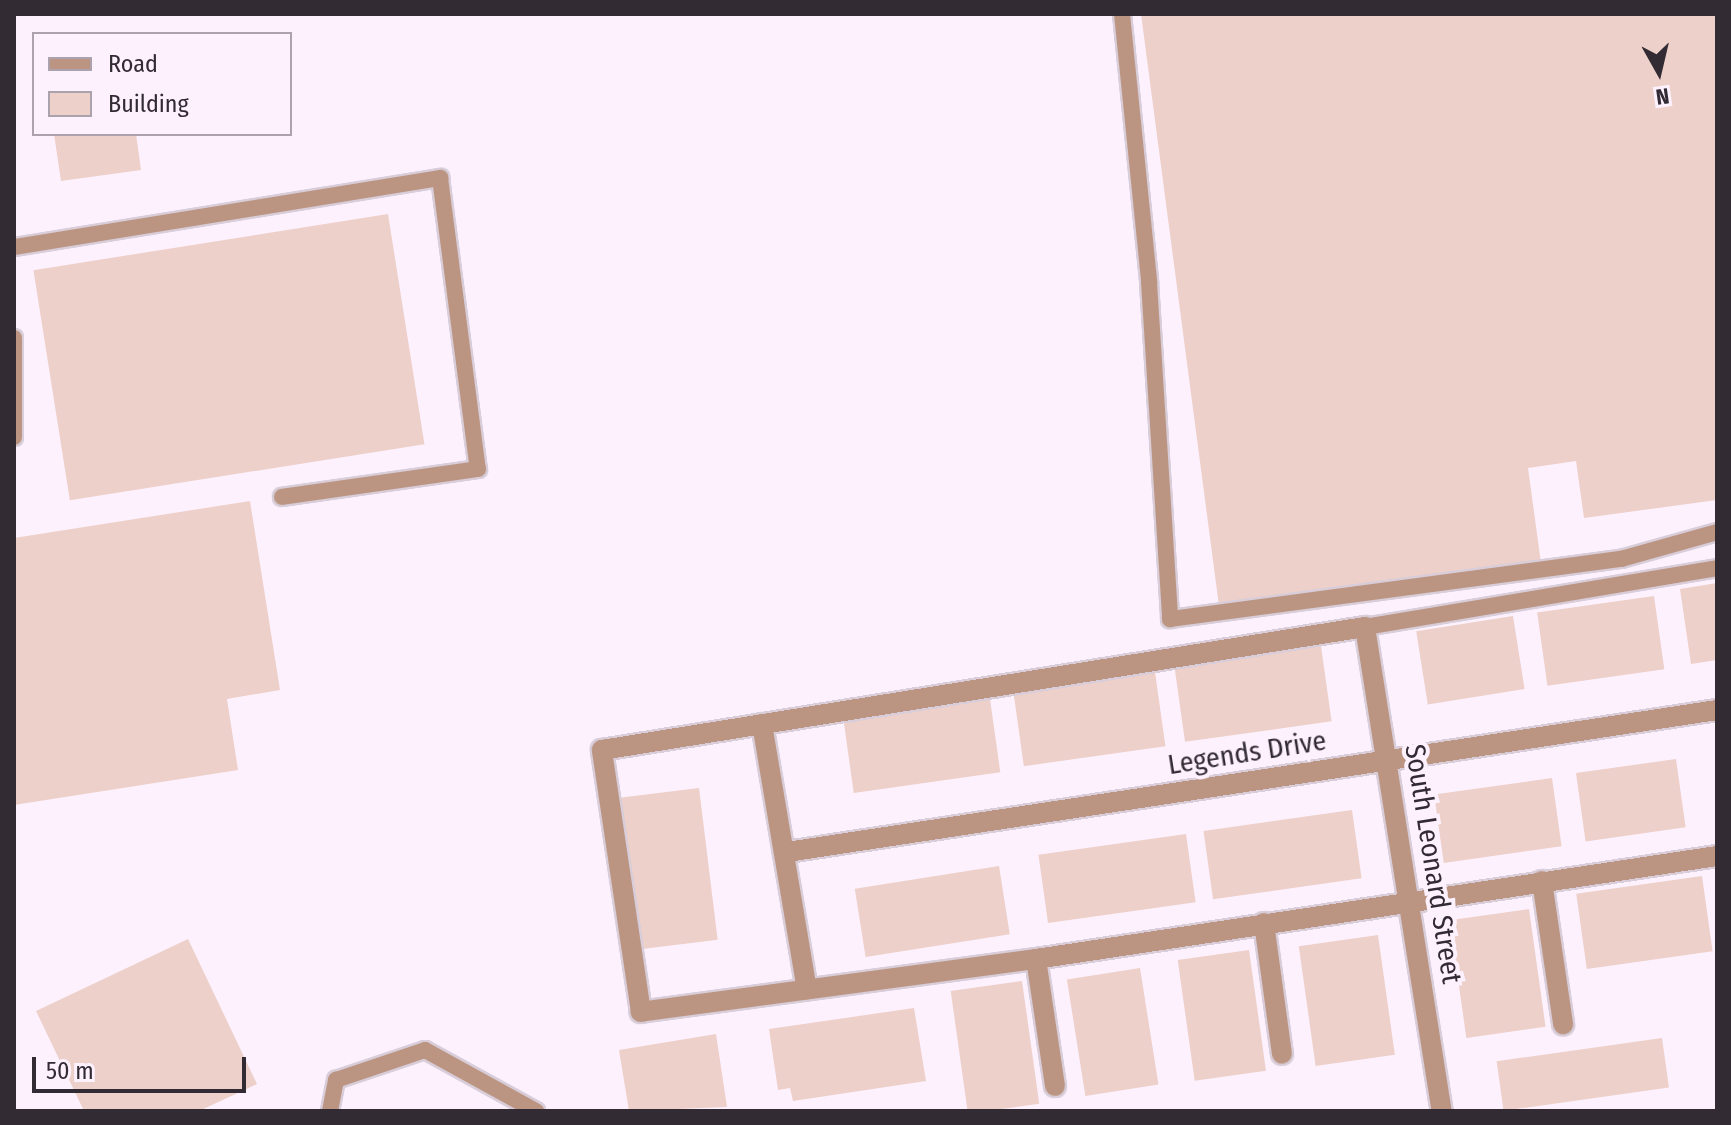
<!DOCTYPE html>
<style>
body{margin:0}
#map{position:relative;width:1731px;height:1125px;overflow:hidden;background:#fdf1fe;font-family:"Fira Sans Condensed",sans-serif}
div>[style]{position:absolute}
.building>*{inset:0;background:#edd0c9;transform-origin:0 0}
.roads{filter:drop-shadow(2px 0 #d8cdd9) drop-shadow(-2px 0 #d8cdd9) drop-shadow(0 2px #d8cdd9) drop-shadow(0 -2px #d8cdd9)}
.service>*{height:16px;margin:-8px;padding:0 8px;transform-origin:8px;border-radius:8px;background:#bb9582}
.minor>*{height:20px;margin:-10px;padding:0 10px;transform-origin:10px;border-radius:10px;background:#bb9582}
span{translate:-50% -50%;white-space:nowrap;text-align:center;line-height:1.15;-webkit-text-stroke:8px #fdf1fe;paint-order:stroke}
.street-label{font-size:28px;color:#322b33}
.frame{position:absolute;inset:0;border:16px solid #322b33;pointer-events:none}
.legend{position:absolute;left:32px;top:32px;width:260px;height:104px;box-sizing:border-box;background:#fdf1fe;border:2px solid #aca2ad;margin:0;padding:10px 14px;list-style:none;font-size:24px;color:#322b33}
.legend li{display:flex;align-items:center;gap:16px;height:40px}
.legend b{width:40px;border:2px solid #aca2ad}
.north{position:absolute;left:1619px;top:32px;width:80px;height:80px;-webkit-text-stroke:6px #fdf1fe;paint-order:stroke;rotate:172deg;font-size:22px;font-weight:700;line-height:32px;text-align:center;color:#322b33}
.north::after{content:'';display:block;margin:auto;width:28px;height:36px;background:#322b33;clip-path:polygon(50% 0,100% 100%,50% 72%,0 100%)}
.scale{position:absolute;left:32px;top:1057px;width:214px;height:36px;box-sizing:border-box;border:4px solid #322b33;border-top:0;padding-left:10px;font-size:24px;line-height:28px;white-space:nowrap;color:#322b33;-webkit-text-stroke:6px #fdf1fe;paint-order:stroke}
</style>
<div id="map">
<div class="building">
<i style="clip-path:polygon(1141px 14px,1715px 14px,1717px 500px,1584px 518px,1576px 461px,1528px 468px,1541px 563px,1219px 606px)"></i>
<i style="clip-path:polygon(54px 134px,136px 134px,141px 170px,61px 181px)"></i>
<i style="left:388px;top:214px;width:233px;height:359px;rotate:81deg"></i>
<i style="clip-path:polygon(250px 501px,280px 690px,227px 699px,238px 770px,14px 805px,14px 538px)"></i>
<i style="clip-path:polygon(1717px 583px,1717px 660px,1691px 664px,1680px 589px)"></i>
<i style="left:1654px;top:596px;width:74px;height:118px;rotate:82deg"></i>
<i style="left:1513px;top:616px;width:74px;height:98px;rotate:81deg"></i>
<i style="left:1321px;top:646px;width:76px;height:148px;rotate:82deg"></i>
<i style="left:1155px;top:672px;width:75px;height:143px;rotate:82deg"></i>
<i style="left:990px;top:699px;width:74px;height:148px;rotate:82deg"></i>
<i style="left:1676px;top:759px;width:69px;height:101px;rotate:82deg"></i>
<i style="left:1552px;top:778px;width:69px;height:119px;rotate:82deg"></i>
<i style="left:699px;top:788px;width:153px;height:80px;rotate:83deg"></i>
<i style="left:1352px;top:810px;width:69px;height:150px;rotate:82deg"></i>
<i style="left:1186px;top:834px;width:69px;height:149px;rotate:82deg"></i>
<i style="left:999px;top:866px;width:69px;height:146px;rotate:81deg"></i>
<i style="left:1702px;top:876px;width:76px;height:127px;rotate:82deg"></i>
<i style="left:1529px;top:909px;width:119px;height:80px;rotate:82deg"></i>
<i style="left:1378px;top:935px;width:121px;height:80px;rotate:82deg"></i>
<i style="clip-path:polygon(188px 939px,257px 1084px,199px 1111px,84px 1111px,36px 1011px)"></i>
<i style="left:1249px;top:950px;width:122px;height:72px;rotate:82deg"></i>
<i style="left:1140px;top:968px;width:118px;height:74px;rotate:81deg"></i>
<i style="left:1022px;top:981px;width:124px;height:72px;rotate:82deg"></i>
<i style="clip-path:polygon(914px 1008px,926px 1081px,793px 1101px,790px 1088px,778px 1090px,769px 1029px)"></i>
<i style="clip-path:polygon(716px 1034px,727px 1107px,629px 1111px,619px 1050px)"></i>
<i style="left:1662px;top:1038px;width:50px;height:167px;rotate:82deg"></i>
</div>
<div class="roads">
<div class="service">
<i style="left:1122px;top:14px;width:269px;rotate:84.2deg"></i>
<i style="left:1149px;top:282px;width:338px;rotate:86.4deg"></i>
<i style="left:1170px;top:619px;width:455px;rotate:-7.6deg"></i>
<i style="left:1621px;top:559px;width:100px;rotate:-15.7deg"></i>
<i style="left:14px;top:247px;width:432px;rotate:-9.2deg"></i>
<i style="left:440px;top:178px;width:293px;rotate:82.6deg"></i>
<i style="left:478px;top:469px;width:198px;rotate:171.9deg"></i>
<i style="left:14px;top:338px;width:99px;rotate:90deg"></i>
<i style="left:1365px;top:627px;width:357px;rotate:-9.5deg"></i>
<i style="left:330px;top:1111px;width:32px;rotate:-79deg"></i>
<i style="left:336px;top:1080px;width:94px;rotate:-18.6deg"></i>
<i style="left:425px;top:1050px;width:127px;rotate:28.8deg"></i>
</div>
<div class="minor">
<i style="left:762px;top:724px;width:269px;rotate:80.4deg"></i>
<i style="left:787px;top:852px;width:941px;rotate:-8.68deg"></i>
<i style="left:1542px;top:881px;width:145px;rotate:81.6deg"></i>
<i style="left:1264px;top:923px;width:132px;rotate:82.2deg"></i>
<i style="left:1036px;top:959px;width:399px;rotate:172.4deg"></i>
<i style="left:641px;top:1012px;width:265px;rotate:-98.5deg"></i>
<i style="left:602px;top:750px;width:773px;rotate:-9.16deg"></i>
<i style="left:1365px;top:627px;width:490px;rotate:81deg"></i>
<i style="left:1055px;top:1086px;width:128px;rotate:-98.5deg"></i>
<i style="left:1036px;top:959px;width:689px;rotate:-8.6deg"></i>
</div>
</div>
<div class="street-label">
<span style="left:1247px;top:753px;rotate:-9deg">Legends Drive</span>
<span style="left:1433px;top:864px;rotate:81deg">South Leonard Street</span>
</div>
<div class="frame"></div>
<ul class="legend">
<li><b style="height:10px;background:#bb9582"></b>Road</li>
<li><b style="height:22px;background:#edd0c9"></b>Building</li>
</ul>
<div class="north">N</div>
<div class="scale">50 m</div>
</div>
